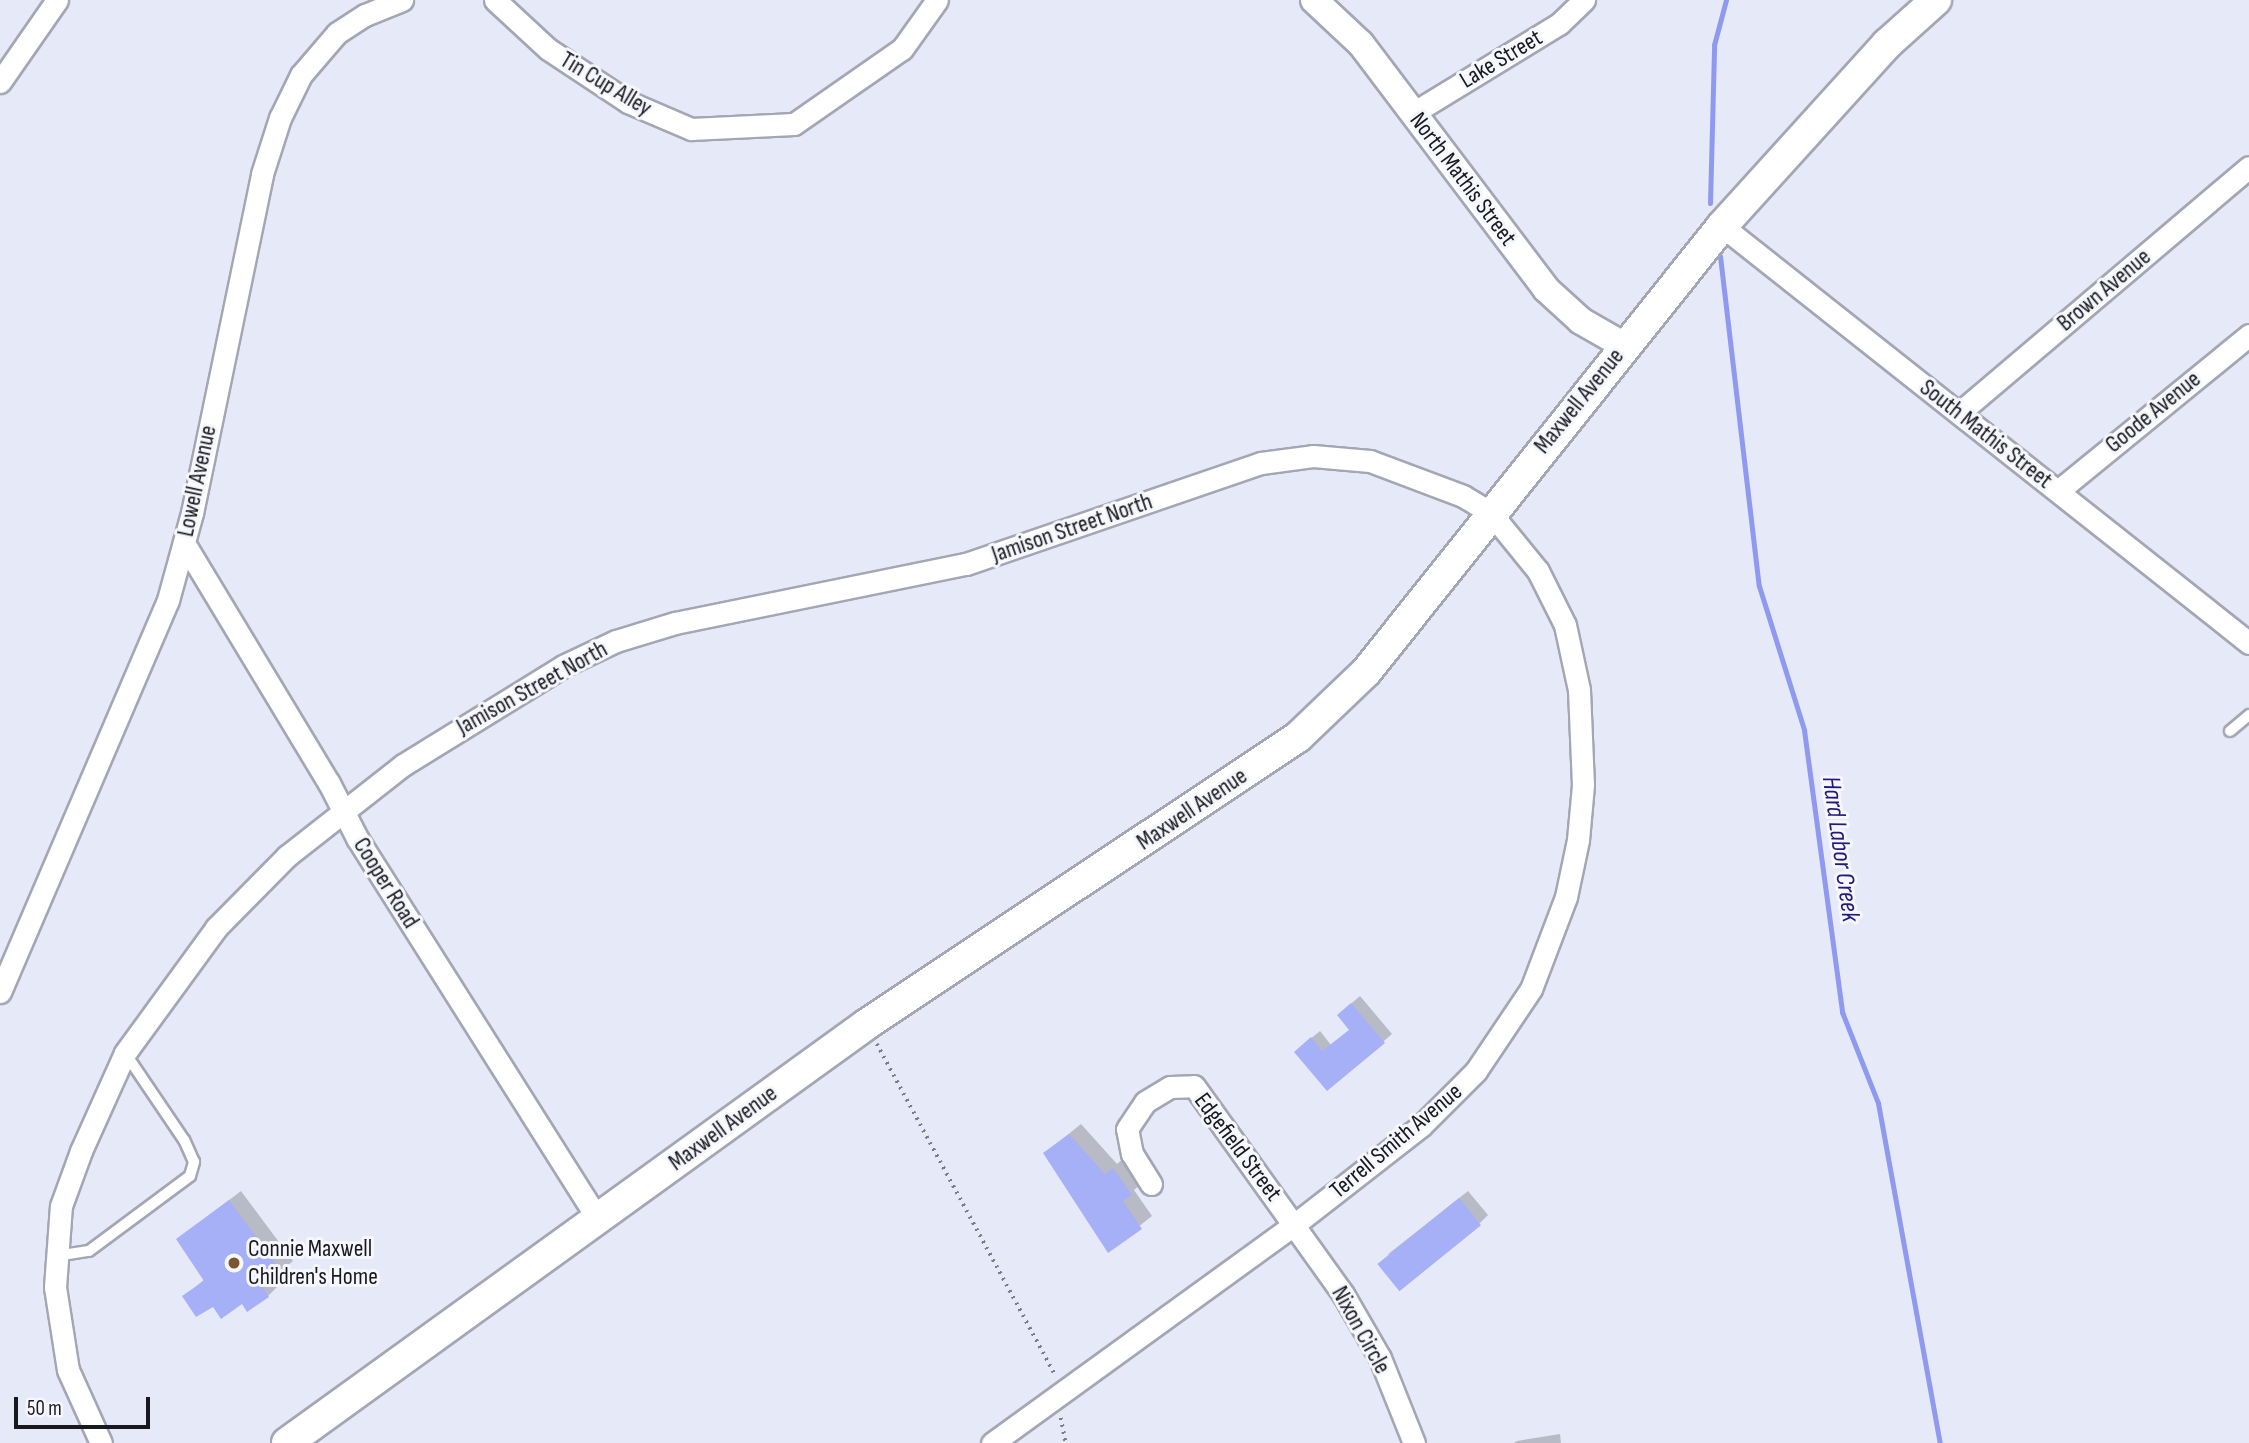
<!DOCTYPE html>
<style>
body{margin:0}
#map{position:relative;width:2249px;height:1443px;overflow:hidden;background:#e6e9f8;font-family:"Sofia Sans Condensed",sans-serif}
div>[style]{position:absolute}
.shadow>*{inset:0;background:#0003}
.stream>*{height:5px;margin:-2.5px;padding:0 2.5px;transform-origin:2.5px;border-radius:2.5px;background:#8f99ef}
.building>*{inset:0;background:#a6b0f7;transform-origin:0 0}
.path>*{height:3.5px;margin-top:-1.75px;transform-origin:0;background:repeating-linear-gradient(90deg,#797b85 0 2px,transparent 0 7px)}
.roads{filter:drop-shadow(2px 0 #a4a6b4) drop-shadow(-2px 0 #a4a6b4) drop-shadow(0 2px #a4a6b4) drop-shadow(0 -2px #a4a6b4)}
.service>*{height:10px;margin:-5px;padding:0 5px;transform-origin:5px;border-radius:5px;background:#fff}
.minor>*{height:21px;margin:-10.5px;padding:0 10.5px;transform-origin:10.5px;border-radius:10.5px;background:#fff}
.tertiary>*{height:26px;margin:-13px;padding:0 13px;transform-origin:13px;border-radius:13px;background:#fff}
.secondary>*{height:30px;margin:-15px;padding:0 15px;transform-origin:15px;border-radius:15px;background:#fff}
.dots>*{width:19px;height:19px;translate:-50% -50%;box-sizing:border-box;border:4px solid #f6f7fd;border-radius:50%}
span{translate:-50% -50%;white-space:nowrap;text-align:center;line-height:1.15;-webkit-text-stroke:6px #f6f7fd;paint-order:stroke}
.street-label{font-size:24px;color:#18191e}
.poi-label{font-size:24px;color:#18191e}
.left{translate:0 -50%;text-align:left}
.water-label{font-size:26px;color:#24187b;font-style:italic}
.scale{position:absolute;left:14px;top:1397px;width:136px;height:32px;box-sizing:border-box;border:4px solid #18191e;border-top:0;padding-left:9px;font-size:21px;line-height:24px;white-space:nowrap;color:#18191e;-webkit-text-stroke:5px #f6f7fd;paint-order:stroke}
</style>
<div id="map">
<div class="shadow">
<i style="clip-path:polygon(1360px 996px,1392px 1034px,1328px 1089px,1304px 1044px,1320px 1031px,1331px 1045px,1351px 1029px,1347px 1007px)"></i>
<i style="clip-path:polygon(1081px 1124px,1117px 1164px,1124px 1158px,1142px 1183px,1134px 1190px,1152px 1216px,1109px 1250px,1045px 1153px)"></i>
<i style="clip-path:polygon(241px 1191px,293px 1261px,274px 1277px,279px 1285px,268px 1296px,213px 1305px,184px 1296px,205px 1279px,178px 1239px)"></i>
<i style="clip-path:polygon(1468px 1191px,1488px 1215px,1480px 1223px,1387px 1255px)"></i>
<i style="clip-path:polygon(1560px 1434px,1561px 1443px,1514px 1443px,1517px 1441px)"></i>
</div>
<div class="stream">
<i style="left:1710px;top:203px;width:158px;rotate:-88.5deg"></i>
<i style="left:1714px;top:45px;width:47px;rotate:-75.1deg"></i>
<i style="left:1720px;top:256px;width:332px;rotate:83.3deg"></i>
<i style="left:1759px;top:586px;width:151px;rotate:72.6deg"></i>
<i style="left:1804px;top:730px;width:285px;rotate:82.3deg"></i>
<i style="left:1842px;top:1012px;width:98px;rotate:68.4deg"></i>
<i style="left:1878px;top:1103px;width:346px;rotate:79.7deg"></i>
</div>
<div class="building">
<i style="clip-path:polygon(1351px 1003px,1385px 1043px,1327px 1091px,1294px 1052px,1311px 1037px,1322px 1051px,1349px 1030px,1337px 1015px)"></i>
<i style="clip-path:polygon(1069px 1134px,1105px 1174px,1113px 1168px,1132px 1195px,1123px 1201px,1142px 1229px,1108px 1253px,1043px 1153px)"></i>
<i style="left:1459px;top:1198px;width:35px;height:105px;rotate:51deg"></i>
<i style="clip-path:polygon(229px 1200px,283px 1274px,263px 1287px,269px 1297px,247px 1312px,242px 1304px,221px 1319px,213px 1307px,196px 1317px,182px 1296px,204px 1281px,176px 1239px)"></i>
</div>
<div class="path">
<i style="left:877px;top:1044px;width:374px;rotate:61.7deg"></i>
<i style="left:1061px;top:1418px;width:25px;rotate:79deg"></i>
</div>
<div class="roads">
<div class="service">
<i style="left:2230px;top:731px;width:25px;rotate:-40deg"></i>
<i style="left:56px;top:1256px;width:33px;rotate:-9deg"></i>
<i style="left:89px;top:1251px;width:126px;rotate:-36.6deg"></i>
<i style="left:190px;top:1176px;width:15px;rotate:-74deg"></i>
<i style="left:194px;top:1162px;width:24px;rotate:-114deg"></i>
<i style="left:184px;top:1140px;width:105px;rotate:-124.1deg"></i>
</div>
<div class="minor">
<i style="left:495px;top:0;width:72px;rotate:42.8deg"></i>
<i style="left:548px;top:49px;width:96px;rotate:33.5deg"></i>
<i style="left:628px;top:102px;width:69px;rotate:23.2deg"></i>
<i style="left:691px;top:129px;width:103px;rotate:-2.8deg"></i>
<i style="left:794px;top:124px;width:131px;rotate:-34.8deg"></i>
<i style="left:902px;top:49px;width:60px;rotate:-54.5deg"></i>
<i style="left:0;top:82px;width:100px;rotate:-55.2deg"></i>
<i style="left:1413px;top:113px;width:171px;rotate:-31.4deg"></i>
<i style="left:1559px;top:24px;width:35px;rotate:-44deg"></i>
<i style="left:1722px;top:226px;width:672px;rotate:38.35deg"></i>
<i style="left:1959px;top:413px;width:380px;rotate:-40.3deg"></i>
<i style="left:2058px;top:491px;width:247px;rotate:-39.2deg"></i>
<i style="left:184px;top:543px;width:280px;rotate:58.9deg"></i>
<i style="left:329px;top:783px;width:62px;rotate:63deg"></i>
<i style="left:357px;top:838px;width:449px;rotate:57.7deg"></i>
<i style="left:0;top:992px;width:426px;rotate:-66.8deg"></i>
<i style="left:168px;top:600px;width:90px;rotate:-74.6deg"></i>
<i style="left:192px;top:513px;width:346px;rotate:-78.3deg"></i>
<i style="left:262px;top:174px;width:59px;rotate:-72.2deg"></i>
<i style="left:280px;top:118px;width:48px;rotate:-64deg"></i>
<i style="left:301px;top:75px;width:55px;rotate:-49.4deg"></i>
<i style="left:337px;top:33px;width:33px;rotate:-33deg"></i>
<i style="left:365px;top:15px;width:40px;rotate:-22deg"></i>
<i style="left:1151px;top:1184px;width:36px;rotate:-122deg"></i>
<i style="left:1132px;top:1154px;width:25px;rotate:-101deg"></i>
<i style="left:1127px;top:1129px;width:32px;rotate:-56deg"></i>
<i style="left:1145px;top:1102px;width:29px;rotate:-31deg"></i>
<i style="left:1170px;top:1087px;width:24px;rotate:-2deg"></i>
<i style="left:1194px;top:1086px;width:256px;rotate:54.4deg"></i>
<i style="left:1343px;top:1294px;width:74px;rotate:60deg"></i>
<i style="left:1380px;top:1358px;width:92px;rotate:68.2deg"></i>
<i style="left:101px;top:1443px;width:80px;rotate:-114.3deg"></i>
<i style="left:68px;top:1370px;width:84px;rotate:-98.9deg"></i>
<i style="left:55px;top:1287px;width:81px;rotate:-85.8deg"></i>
<i style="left:61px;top:1206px;width:59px;rotate:-70deg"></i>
<i style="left:81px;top:1151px;width:107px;rotate:-65.8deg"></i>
<i style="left:125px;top:1053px;width:155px;rotate:-53.9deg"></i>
<i style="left:216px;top:928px;width:101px;rotate:-45.4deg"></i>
<i style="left:287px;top:856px;width:147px;rotate:-38.1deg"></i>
<i style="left:403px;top:765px;width:188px;rotate:-31.7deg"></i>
<i style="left:563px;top:666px;width:59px;rotate:-25.3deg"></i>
<i style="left:616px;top:641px;width:62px;rotate:-17deg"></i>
<i style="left:675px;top:623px;width:297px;rotate:-11.5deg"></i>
<i style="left:966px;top:564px;width:312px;rotate:-18.9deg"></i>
<i style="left:1261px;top:463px;width:52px;rotate:-7.7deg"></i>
<i style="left:1313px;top:456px;width:57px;rotate:5deg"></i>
<i style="left:1370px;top:461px;width:99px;rotate:20.6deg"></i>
<i style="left:1463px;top:496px;width:31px;rotate:31deg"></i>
<i style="left:1490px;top:512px;width:76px;rotate:50.9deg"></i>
<i style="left:1538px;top:571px;width:60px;rotate:63.4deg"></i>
<i style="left:1565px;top:625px;width:66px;rotate:77.8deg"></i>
<i style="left:1579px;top:690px;width:95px;rotate:87.6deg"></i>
<i style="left:1583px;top:785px;width:55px;rotate:95.2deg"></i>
<i style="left:1578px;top:840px;width:58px;rotate:101.9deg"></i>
<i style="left:1566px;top:897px;width:98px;rotate:110.8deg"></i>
<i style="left:1531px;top:989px;width:99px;rotate:123.9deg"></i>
<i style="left:1476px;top:1071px;width:78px;rotate:135deg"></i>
<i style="left:1421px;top:1126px;width:160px;rotate:142.1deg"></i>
<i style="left:1295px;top:1224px;width:374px;rotate:144.1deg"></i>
</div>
<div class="tertiary">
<i style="left:1314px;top:0;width:64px;rotate:43.1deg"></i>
<i style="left:1361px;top:44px;width:307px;rotate:52.9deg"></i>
<i style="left:1546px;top:289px;width:47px;rotate:42.4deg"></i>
<i style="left:1581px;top:321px;width:48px;rotate:29.7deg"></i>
</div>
<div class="secondary">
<i style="left:287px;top:1443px;width:716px;rotate:-35.84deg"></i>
<i style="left:867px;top:1024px;width:518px;rotate:-33.66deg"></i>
<i style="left:1298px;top:737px;width:94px;rotate:-43.7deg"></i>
<i style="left:1366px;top:672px;width:571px;rotate:-51.4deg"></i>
<i style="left:1722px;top:226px;width:246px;rotate:-47.8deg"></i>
<i style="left:1887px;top:44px;width:66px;rotate:-41.9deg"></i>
</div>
</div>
<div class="dots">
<i style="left:234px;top:1263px;background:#79562f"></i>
</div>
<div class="street-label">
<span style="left:1501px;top:59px;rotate:-31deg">Lake Street</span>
<span style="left:606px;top:84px;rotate:31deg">Tin Cup Alley</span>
<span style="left:1463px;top:179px;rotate:53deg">North Mathis Street</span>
<span style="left:2104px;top:290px;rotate:-40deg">Brown Avenue</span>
<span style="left:1579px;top:401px;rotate:-51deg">Maxwell Avenue</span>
<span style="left:2153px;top:412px;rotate:-39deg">Goode Avenue</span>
<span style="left:1986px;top:434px;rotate:38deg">South Mathis Street</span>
<span style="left:197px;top:481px;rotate:-78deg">Lowell Avenue</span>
<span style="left:1072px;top:528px;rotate:-19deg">Jamison Street North</span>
<span style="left:532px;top:688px;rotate:-29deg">Jamison Street North</span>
<span style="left:1192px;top:809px;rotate:-34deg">Maxwell Avenue</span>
<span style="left:386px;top:883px;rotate:58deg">Cooper Road</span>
<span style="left:723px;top:1128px;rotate:-36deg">Maxwell Avenue</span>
<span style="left:1396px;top:1141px;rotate:-40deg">Terrell Smith Avenue</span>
<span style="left:1238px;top:1147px;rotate:53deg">Edgefield Street</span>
<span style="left:1361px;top:1330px;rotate:61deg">Nixon Circle</span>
</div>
<div class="poi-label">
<span class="left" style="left:248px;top:1263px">Connie Maxwell<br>Children's Home</span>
</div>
<div class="water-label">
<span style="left:1840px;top:849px;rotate:82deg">Hard Labor Creek</span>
</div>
<div class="scale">50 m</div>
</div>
